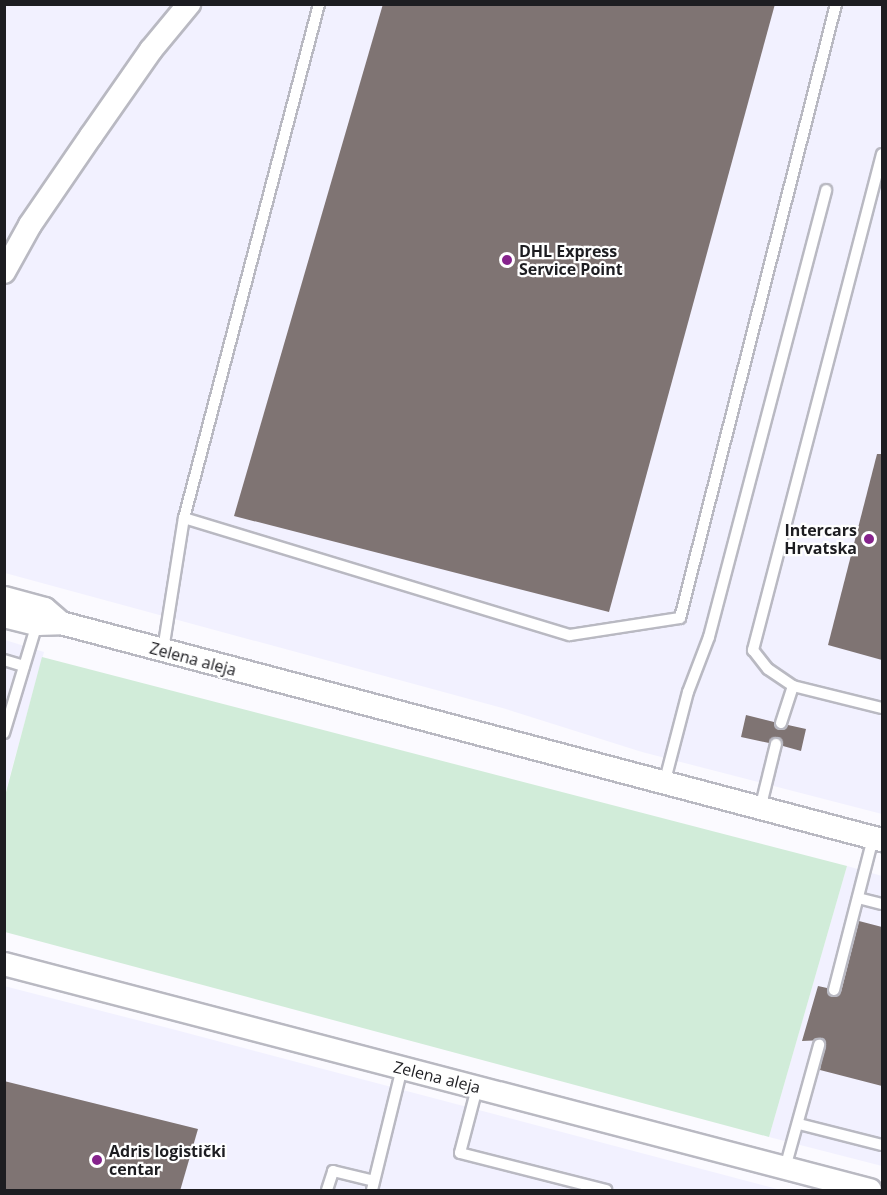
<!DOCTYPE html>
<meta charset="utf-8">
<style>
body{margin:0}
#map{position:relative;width:887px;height:1195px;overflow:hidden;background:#fbfaff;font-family:"Open Sans",sans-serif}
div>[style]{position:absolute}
.built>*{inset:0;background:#f2f1ff}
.green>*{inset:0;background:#d1ecd9}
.building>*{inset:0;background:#7f7473}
.roads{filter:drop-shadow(2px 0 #b9b9c2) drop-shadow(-2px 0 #b9b9c2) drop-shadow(0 2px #b9b9c2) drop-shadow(0 -2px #b9b9c2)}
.service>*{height:10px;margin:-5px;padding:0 5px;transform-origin:5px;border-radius:5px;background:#fff}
.minor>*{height:22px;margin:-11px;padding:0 11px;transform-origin:11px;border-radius:11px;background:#fff}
.dots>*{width:16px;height:16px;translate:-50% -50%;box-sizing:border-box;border:3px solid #fff;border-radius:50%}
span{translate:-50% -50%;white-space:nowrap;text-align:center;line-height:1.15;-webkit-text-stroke:4.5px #fff;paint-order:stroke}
.poi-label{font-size:16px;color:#1d1d21;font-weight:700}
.left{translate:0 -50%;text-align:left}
.right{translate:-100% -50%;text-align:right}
.street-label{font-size:16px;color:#1d1d21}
.frame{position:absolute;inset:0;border:6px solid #1d1d21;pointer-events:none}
</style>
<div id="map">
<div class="built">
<i style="clip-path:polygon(4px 5px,882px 5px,882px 814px,642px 752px,506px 709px,5px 573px)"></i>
<i style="clip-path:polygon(5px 640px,44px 652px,5px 794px)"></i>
<i style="clip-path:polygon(847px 866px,882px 876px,882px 1166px,769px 1137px)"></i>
<i style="clip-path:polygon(4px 986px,172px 1029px,781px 1190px,5px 1190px)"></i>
</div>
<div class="green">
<i style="clip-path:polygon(42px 657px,847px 866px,769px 1137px,5px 932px,5px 796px)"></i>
</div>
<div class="building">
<i style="clip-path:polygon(383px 4px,775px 4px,609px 612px,234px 516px)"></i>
<i style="clip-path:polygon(877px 454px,882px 454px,882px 660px,828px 645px)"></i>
<i style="clip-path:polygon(746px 715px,774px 722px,779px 730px,788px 725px,806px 729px,801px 751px,783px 746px,777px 737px,769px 743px,741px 737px)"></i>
<i style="clip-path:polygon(859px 921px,882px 927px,882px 1086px,820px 1070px,825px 1040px,802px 1041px,818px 986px,827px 988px,832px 997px,841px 992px)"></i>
<i style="clip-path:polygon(4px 1081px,198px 1129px,180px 1191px,4px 1191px)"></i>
</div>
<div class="roads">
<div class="service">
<i style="left:882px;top:154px;width:513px;rotate:104.58deg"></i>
<i style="left:753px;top:650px;width:24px;rotate:52deg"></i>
<i style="left:768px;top:669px;width:30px;rotate:34deg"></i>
<i style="left:793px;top:686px;width:92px;rotate:13.9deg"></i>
<i style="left:184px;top:518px;width:403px;rotate:16.9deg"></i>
<i style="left:570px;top:635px;width:111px;rotate:-8.8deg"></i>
<i style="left:680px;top:618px;width:634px;rotate:-75.74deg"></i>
<i style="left:163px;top:650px;width:134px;rotate:-81deg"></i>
<i style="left:184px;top:518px;width:531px;rotate:-75.28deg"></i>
<i style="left:4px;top:660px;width:21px;rotate:17deg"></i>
<i style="left:781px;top:723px;width:39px;rotate:-72deg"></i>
<i style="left:4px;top:733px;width:114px;rotate:-73.2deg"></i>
<i style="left:664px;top:784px;width:95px;rotate:-75.4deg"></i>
<i style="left:688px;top:692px;width:59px;rotate:-69.1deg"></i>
<i style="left:709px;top:637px;width:462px;rotate:-75.3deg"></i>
<i style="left:760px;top:809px;width:67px;rotate:-76.2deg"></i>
<i style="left:858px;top:898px;width:25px;rotate:14deg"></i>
<i style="left:834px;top:990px;width:157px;rotate:-75.6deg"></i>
<i style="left:477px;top:1088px;width:67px;rotate:104.7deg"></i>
<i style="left:460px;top:1153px;width:151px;rotate:14.2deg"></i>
<i style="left:799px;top:1124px;width:86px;rotate:14.2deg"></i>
<i style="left:785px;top:1168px;width:128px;rotate:-74.5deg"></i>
<i style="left:327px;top:1190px;width:20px;rotate:-72deg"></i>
<i style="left:333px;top:1171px;width:42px;rotate:13.7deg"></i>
<i style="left:372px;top:1190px;width:126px;rotate:-76.2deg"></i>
</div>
<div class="minor">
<i style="left:4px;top:272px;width:54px;rotate:-61deg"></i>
<i style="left:30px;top:225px;width:108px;rotate:-55.6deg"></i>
<i style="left:91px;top:136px;width:105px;rotate:-55.1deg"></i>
<i style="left:151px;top:50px;width:60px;rotate:-50.4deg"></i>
<i style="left:4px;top:598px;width:42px;rotate:15deg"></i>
<i style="left:45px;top:609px;width:21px;rotate:41deg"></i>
<i style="left:4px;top:616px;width:34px;rotate:14deg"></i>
<i style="left:37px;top:624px;width:24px;rotate:-2deg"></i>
<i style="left:61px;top:623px;width:849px;rotate:14.81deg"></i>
<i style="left:4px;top:964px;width:895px;rotate:14.63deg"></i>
</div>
</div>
<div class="dots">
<i style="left:507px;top:260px;background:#86238c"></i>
<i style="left:869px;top:539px;background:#86238c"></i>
<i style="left:97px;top:1160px;background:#86238c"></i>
</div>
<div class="poi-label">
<span class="left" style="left:519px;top:260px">DHL Express<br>Service Point</span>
<span class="right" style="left:857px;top:539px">Intercars<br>Hrvatska</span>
<span class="left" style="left:109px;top:1160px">Adris logistički<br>centar</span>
</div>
<div class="street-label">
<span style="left:193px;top:659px;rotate:15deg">Zelena aleja</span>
<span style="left:437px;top:1077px;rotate:14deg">Zelena aleja</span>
</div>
<div class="frame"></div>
</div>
